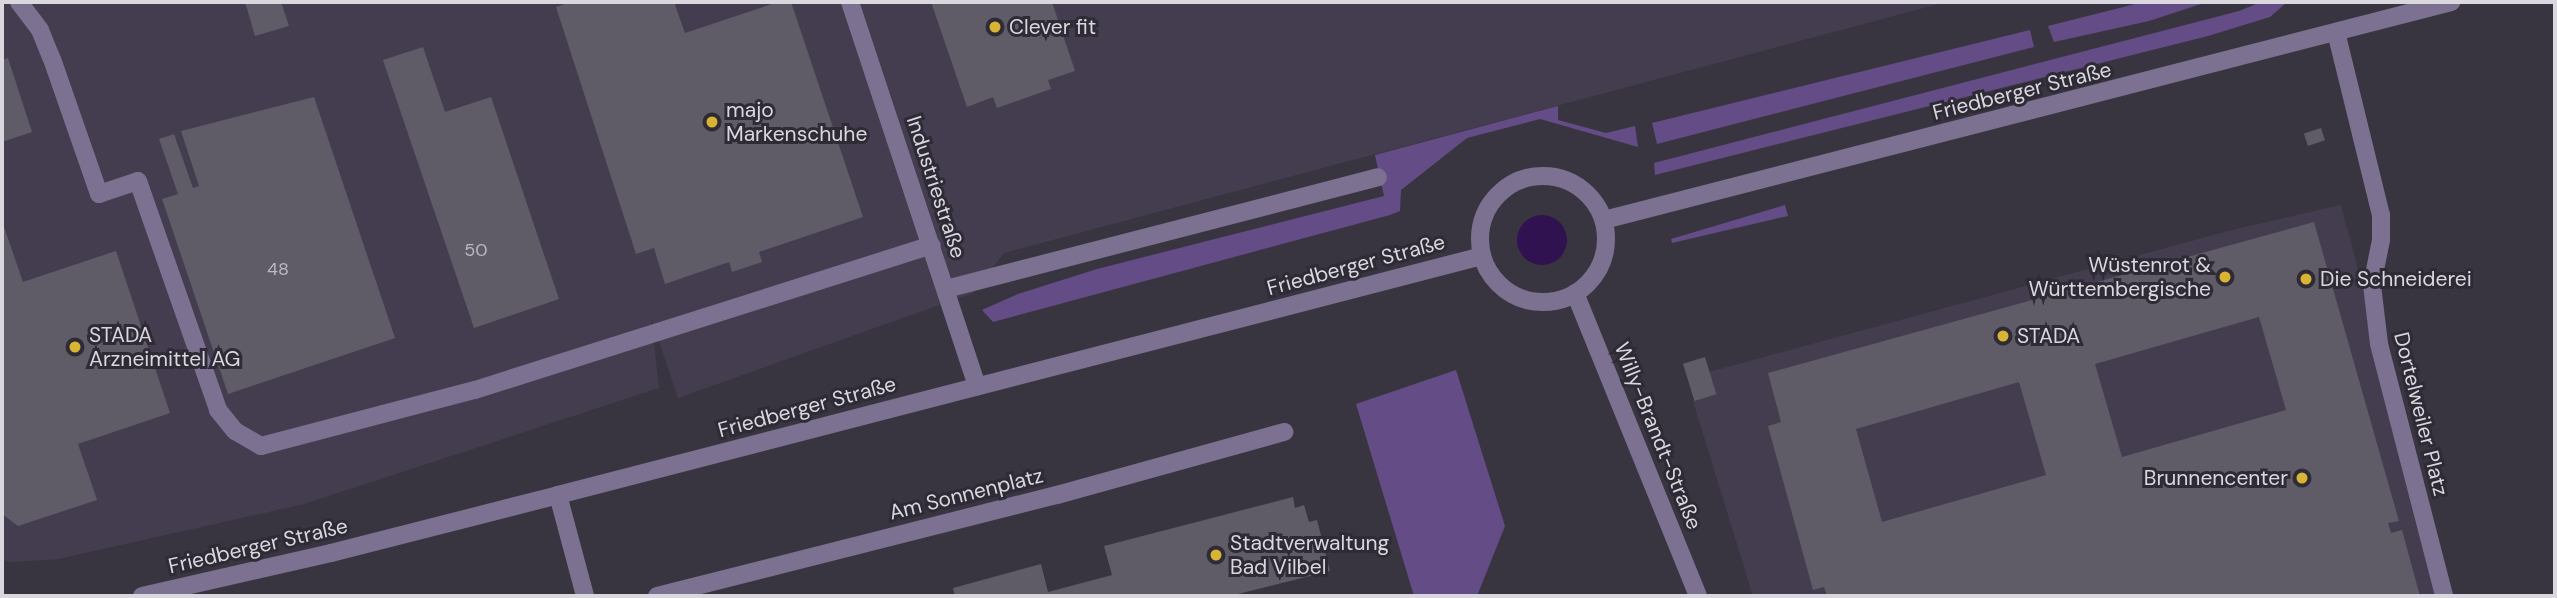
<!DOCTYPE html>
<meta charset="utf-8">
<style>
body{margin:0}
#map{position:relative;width:2557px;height:598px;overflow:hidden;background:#393540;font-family:"DM Sans",sans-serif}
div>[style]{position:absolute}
.built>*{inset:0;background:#443d4f}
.green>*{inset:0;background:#644c86}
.water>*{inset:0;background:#2f124f}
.round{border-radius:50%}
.building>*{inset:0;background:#5f5b67;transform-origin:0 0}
.minor>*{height:18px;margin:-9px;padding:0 9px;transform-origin:9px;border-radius:9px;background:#7c7190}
.minor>.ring{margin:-9px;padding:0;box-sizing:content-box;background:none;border:18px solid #7c7190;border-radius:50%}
.dots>*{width:19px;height:19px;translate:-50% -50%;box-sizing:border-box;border:4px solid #2f2b36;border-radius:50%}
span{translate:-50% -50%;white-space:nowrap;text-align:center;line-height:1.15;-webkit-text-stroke:6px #2f2b36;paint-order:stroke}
.number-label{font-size:18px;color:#bbb8c0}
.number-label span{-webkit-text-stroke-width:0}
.poi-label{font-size:21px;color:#dad7de}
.left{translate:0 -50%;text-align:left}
.right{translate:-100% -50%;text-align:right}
.street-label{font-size:21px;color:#dad7de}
.frame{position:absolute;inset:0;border:4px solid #dad7de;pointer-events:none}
</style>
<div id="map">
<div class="built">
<i style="clip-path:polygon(2px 2px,1946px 2px,1004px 253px,973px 293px,678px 398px,651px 317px,659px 388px,304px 504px,58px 559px,13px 562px,2px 560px)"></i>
<i style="clip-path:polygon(2341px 205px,2444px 596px,1753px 596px,1693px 401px,1716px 394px,1709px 372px,2232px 230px)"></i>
</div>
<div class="green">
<i style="clip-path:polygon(2143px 2px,2207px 2px,2149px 21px,2054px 42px,2048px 26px)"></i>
<i style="clip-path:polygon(2261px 2px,2287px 2px,2270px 17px,2208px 36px,1655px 175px,1654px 163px,2239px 11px)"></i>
<i style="clip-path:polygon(2030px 30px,2034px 47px,1657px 144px,1652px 123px)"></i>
<i style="clip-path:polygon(1558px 106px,1558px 120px,1606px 133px,1635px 126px,1638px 147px,1540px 119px,1467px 138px,1401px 190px,1400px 211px,1390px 215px,993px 322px,982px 310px,1018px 294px,1097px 269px,1384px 196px,1375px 155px)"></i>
<i style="clip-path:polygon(1785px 205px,1788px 216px,1672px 243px,1671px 239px)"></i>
<i style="clip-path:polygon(1456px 370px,1505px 526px,1477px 596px,1414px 596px,1356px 404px)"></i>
</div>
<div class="water">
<i class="round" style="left:1517px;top:215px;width:50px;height:50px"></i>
</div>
<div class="building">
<i style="clip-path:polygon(245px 2px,281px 2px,289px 26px,255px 36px)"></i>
<i style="clip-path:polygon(570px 2px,674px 2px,685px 33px,778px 2px,791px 2px,863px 217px,759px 252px,762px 262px,732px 272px,729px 262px,665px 284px,654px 248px,636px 254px,556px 7px)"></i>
<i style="clip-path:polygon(931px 2px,1052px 2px,1075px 71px,1048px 80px,1051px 89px,997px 108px,993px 97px,967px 107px)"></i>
<i style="clip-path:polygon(423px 47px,445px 112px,491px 97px,559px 299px,474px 328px,383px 60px)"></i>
<i style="clip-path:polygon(8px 58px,32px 132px,2px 142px,2px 60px)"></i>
<i style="clip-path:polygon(314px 97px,395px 338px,228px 394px,162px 199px,178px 194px,159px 139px,174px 134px,193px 188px,199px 186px,181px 131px)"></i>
<i style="left:2321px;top:128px;width:13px;height:18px;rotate:72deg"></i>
<i style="clip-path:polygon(2px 221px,23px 282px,116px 251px,170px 413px,78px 444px,97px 500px,18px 526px,2px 514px)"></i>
<i style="clip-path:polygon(evenodd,2314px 222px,2399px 521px,2388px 523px,2391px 533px,2402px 530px,2420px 596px,1827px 596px,1824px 587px,1813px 590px,1768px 426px,1781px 422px,1768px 373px,2314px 222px,2259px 317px,2286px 410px,2122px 457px,2095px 364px,2259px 317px,2314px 222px,2019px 382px,2046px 475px,1882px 522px,1856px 429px,2019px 382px)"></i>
<i style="left:1705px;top:357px;width:39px;height:23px;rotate:73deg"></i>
<i style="clip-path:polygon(1293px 497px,1295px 508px,1304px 505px,1309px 522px,1317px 520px,1330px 571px,1230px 596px,955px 596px,953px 588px,1041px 564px,1048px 592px,1112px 575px,1104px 546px)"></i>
</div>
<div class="minor">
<i style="left:19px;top:2px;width:35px;rotate:53deg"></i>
<i style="left:40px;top:30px;width:31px;rotate:68deg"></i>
<i style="left:52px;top:59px;width:143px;rotate:70.8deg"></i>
<i style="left:99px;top:194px;width:41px;rotate:-18.4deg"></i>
<i style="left:138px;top:181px;width:243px;rotate:70.7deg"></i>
<i style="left:218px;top:410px;width:27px;rotate:51deg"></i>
<i style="left:235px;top:431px;width:30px;rotate:30deg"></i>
<i style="left:261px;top:446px;width:221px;rotate:-14.7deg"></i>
<i style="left:475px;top:390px;width:479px;rotate:-17.6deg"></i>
<i style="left:850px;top:2px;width:405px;rotate:71.7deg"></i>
<i style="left:2336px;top:32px;width:188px;rotate:76.2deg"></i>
<i style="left:2381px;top:215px;width:25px;rotate:90deg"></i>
<i style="left:2381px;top:240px;width:46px;rotate:101.3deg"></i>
<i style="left:2372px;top:285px;width:59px;rotate:83.2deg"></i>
<i style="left:2379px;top:344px;width:260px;rotate:75.5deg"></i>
<i class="ring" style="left:1480px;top:176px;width:108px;height:108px"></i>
<i style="left:1604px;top:220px;width:875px;rotate:-14.43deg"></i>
<i style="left:946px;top:289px;width:446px;rotate:-14.5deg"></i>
<i style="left:1575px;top:293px;width:327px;rotate:67.9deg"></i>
<i style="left:558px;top:495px;width:105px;rotate:75deg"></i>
<i style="left:142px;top:596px;width:194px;rotate:-12.8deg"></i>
<i style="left:331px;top:553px;width:234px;rotate:-14.3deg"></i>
<i style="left:558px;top:495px;width:954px;rotate:-14.5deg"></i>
<i style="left:657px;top:596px;width:413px;rotate:-14.2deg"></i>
<i style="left:1057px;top:495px;width:236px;rotate:-15.5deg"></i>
</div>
<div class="dots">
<i style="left:995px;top:27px;background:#d9b334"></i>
<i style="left:712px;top:122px;background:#d9b334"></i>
<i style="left:2225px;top:277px;background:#d9b334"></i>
<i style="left:2306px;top:279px;background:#d9b334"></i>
<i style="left:2003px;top:336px;background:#d9b334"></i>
<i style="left:75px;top:347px;background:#d9b334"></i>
<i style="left:2302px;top:478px;background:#d9b334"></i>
<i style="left:1216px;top:555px;background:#d9b334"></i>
</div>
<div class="number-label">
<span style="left:476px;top:250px">50</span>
<span style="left:278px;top:269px">48</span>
</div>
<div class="poi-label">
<span class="left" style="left:1009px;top:27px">Clever fit</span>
<span class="left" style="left:726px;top:122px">majo<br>Markenschuhe</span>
<span class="right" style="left:2211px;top:277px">Wüstenrot &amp;<br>Württembergische</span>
<span class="left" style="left:2320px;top:279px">Die Schneiderei</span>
<span class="left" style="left:89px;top:347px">STADA<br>Arzneimittel AG</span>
<span class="left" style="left:2017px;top:336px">STADA</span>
<span class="right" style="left:2288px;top:478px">Brunnencenter</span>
<span class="left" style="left:1230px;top:555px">Stadtverwaltung<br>Bad Vilbel</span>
</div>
<div class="street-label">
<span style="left:2022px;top:91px;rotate:-14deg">Friedberger Straße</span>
<span style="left:936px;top:187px;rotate:72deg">Industriestraße</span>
<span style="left:1356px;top:265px;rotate:-15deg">Friedberger Straße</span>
<span style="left:807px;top:407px;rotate:-15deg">Friedberger Straße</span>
<span style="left:2421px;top:414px;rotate:76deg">Dortelweiler Platz</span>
<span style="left:1658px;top:436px;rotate:68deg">Willy-Brandt-Straße</span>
<span style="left:966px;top:494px;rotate:-14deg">Am Sonnenplatz</span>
<span style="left:258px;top:546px;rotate:-13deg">Friedberger Straße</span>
</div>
<div class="frame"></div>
</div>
